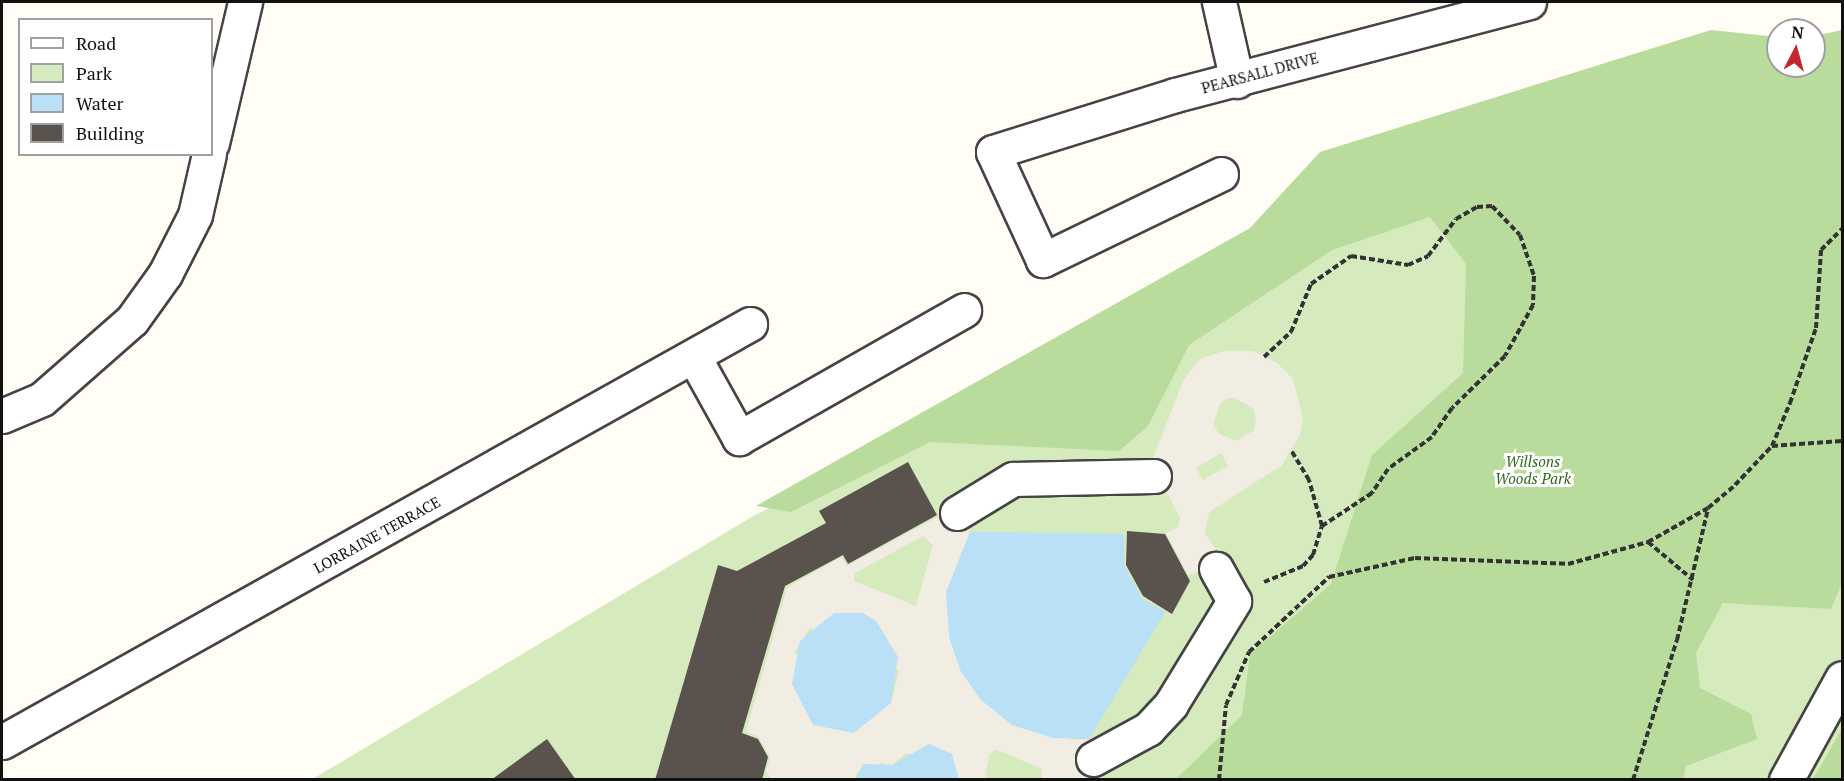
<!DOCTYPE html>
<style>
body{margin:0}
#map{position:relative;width:1844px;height:781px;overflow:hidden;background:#fffdf5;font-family:"PT Serif",serif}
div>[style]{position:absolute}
.green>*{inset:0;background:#d5ebbd}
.forest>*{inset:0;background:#b9dc9c}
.plaza>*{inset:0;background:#f1ede2}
.water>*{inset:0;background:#b9e0f7}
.building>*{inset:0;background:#5a524d}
.path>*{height:4px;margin-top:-2px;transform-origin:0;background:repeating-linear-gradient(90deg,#333 0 6px,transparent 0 9px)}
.roads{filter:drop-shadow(2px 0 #444) drop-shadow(-2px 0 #444) drop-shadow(0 2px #444) drop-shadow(0 -2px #444)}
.minor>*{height:33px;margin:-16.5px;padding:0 16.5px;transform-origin:16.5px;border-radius:16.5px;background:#fff}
span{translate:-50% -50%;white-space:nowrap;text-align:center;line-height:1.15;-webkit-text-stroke:6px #fff;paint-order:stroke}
.street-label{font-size:15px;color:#111}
.park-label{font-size:15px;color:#2f6b1f;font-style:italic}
.frame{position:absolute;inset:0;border:3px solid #111;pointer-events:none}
.legend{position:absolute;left:18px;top:18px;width:195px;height:138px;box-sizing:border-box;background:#fff;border:2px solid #a0a0a0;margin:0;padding:8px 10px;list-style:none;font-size:18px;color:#111}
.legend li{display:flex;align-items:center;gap:12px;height:30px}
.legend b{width:30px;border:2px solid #a0a0a0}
.north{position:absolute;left:1766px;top:18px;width:60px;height:60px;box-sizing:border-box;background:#fff;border:2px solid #a0a0a0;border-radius:50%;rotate:6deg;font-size:16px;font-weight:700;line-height:24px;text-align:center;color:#111}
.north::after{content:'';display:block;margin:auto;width:21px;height:27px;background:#c4262e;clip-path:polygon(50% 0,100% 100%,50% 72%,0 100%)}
</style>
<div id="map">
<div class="green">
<i style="clip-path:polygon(1842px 52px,1842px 779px,311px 780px,755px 515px,1234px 271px,1840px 73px)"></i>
</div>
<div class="forest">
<i style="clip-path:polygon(1711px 30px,1778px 37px,1778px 66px,1814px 66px,1814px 36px,1842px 30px,1842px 583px,1831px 609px,1723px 603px,1696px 653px,1700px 688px,1751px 714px,1757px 739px,1686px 766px,1683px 779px,1176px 779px,1242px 715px,1250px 654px,1331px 584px,1372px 455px,1463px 373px,1466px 264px,1430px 217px,1332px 250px,1189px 345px,1148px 426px,1119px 451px,930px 442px,791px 512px,756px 506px,1250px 228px,1320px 152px)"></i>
<i style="clip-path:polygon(1842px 729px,1842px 779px,1813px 779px)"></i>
</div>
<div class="plaza">
<i style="clip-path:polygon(evenodd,1224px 351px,1253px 351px,1277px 363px,1293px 379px,1303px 419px,1300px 435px,1282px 465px,1209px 512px,1205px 534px,1225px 563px,1188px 575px,1166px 533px,1178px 527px,1180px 518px,1166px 491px,1154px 487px,1153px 458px,1184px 379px,1200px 359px,1224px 351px,1232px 397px,1253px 408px,1256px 418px,1254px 430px,1237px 441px,1219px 434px,1213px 424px,1221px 402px,1232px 397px,1224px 351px,1221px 453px,1228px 466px,1203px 480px,1196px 468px,1221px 453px)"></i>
<i style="clip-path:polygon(evenodd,948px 502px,970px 532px,946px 592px,1071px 740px,1089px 739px,1095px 770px,1089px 779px,1042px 779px,1042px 769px,995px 749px,989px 756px,985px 779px,959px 779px,906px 753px,892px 765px,881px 763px,857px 772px,856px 779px,771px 779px,766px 771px,770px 757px,758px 736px,746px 732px,787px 588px,841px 557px,847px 566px,939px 516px,948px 502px,923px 536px,933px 545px,916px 606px,854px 581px,855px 573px,923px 536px,948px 502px,810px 628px,899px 670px,891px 703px,794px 653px,810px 628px)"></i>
</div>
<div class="water">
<i style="clip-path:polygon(970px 532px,1124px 534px,1124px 565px,1142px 599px,1165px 612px,1089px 739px,1053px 738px,1012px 725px,981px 700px,961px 672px,949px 637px,946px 592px)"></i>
<i style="clip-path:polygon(834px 613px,863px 613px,876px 621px,898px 657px,891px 703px,854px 733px,813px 725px,792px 684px,800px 641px)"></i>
<i style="clip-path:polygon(929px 744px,952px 754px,959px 779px,856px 779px,863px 764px,892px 765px)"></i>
</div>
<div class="building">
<i style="clip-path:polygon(908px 462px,937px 515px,848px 564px,843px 555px,785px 586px,742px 733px,758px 739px,768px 757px,762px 780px,655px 780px,718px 565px,737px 571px,826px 523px,819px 511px)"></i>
<i style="clip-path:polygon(1127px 531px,1165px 534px,1190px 581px,1172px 614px,1143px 596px,1126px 565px)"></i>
<i style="clip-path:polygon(547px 739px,576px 780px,491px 780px)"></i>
</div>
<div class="path">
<i style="left:1264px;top:357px;width:37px;rotate:-43deg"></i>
<i style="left:1291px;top:332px;width:52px;rotate:-67.4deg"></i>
<i style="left:1311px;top:284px;width:49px;rotate:-35deg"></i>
<i style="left:1351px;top:256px;width:58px;rotate:9deg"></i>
<i style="left:1408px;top:265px;width:22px;rotate:-24deg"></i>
<i style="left:1428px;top:256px;width:46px;rotate:-52.9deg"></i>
<i style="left:1456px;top:219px;width:24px;rotate:-30deg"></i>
<i style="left:1477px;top:207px;width:15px;rotate:-4deg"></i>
<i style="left:1492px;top:206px;width:40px;rotate:46deg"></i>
<i style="left:1520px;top:235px;width:43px;rotate:71.1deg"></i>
<i style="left:1534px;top:276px;width:29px;rotate:92deg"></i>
<i style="left:1533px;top:305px;width:58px;rotate:118.8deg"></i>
<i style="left:1505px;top:356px;width:74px;rotate:135.5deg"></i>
<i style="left:1452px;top:408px;width:35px;rotate:125deg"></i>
<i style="left:1432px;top:437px;width:54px;rotate:144deg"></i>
<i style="left:1388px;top:469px;width:29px;rotate:124deg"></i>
<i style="left:1372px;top:493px;width:60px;rotate:146.6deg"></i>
<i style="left:1772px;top:446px;width:70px;rotate:-4.1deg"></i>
<i style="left:1648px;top:542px;width:59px;rotate:40.2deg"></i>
<i style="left:1264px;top:582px;width:42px;rotate:-22.3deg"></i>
<i style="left:1303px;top:566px;width:15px;rotate:-48deg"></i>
<i style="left:1313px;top:555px;width:30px;rotate:-73deg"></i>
<i style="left:1322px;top:526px;width:48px;rotate:-105.8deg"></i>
<i style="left:1309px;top:480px;width:35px;rotate:-121deg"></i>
<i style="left:1219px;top:780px;width:75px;rotate:-84.7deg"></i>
<i style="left:1226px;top:705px;width:58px;rotate:-66.5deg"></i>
<i style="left:1249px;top:652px;width:110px;rotate:-43.2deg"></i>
<i style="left:1329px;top:577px;width:88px;rotate:-12.5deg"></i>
<i style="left:1415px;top:558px;width:153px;rotate:2.2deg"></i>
<i style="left:1568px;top:564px;width:83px;rotate:-15.4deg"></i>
<i style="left:1648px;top:542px;width:69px;rotate:-29.5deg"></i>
<i style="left:1708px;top:508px;width:35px;rotate:-40deg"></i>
<i style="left:1735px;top:485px;width:54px;rotate:-46.5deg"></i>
<i style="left:1772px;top:446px;width:47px;rotate:-67.3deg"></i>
<i style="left:1790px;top:403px;width:79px;rotate:-70.9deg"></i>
<i style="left:1816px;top:328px;width:78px;rotate:-86.3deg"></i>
<i style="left:1821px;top:250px;width:30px;rotate:-45deg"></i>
<i style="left:1633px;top:780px;width:147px;rotate:-72.6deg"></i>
<i style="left:1677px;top:640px;width:135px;rotate:-76.7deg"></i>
</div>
<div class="roads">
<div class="minor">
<i style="left:1219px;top:2px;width:81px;rotate:77.2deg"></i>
<i style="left:212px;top:143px;width:145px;rotate:-76.8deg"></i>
<i style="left:1221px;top:174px;width:198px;rotate:154.2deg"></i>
<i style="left:1043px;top:260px;width:119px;rotate:-114.8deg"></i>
<i style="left:993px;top:152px;width:191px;rotate:-17.4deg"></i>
<i style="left:1175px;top:95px;width:366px;rotate:-14.7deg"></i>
<i style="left:694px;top:357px;width:93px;rotate:60.9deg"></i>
<i style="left:739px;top:438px;width:259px;rotate:-29.6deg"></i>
<i style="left:2px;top:416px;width:43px;rotate:-23deg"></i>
<i style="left:42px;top:399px;width:120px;rotate:-41.3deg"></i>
<i style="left:132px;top:320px;width:57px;rotate:-54.3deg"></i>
<i style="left:165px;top:274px;width:66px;rotate:-63deg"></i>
<i style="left:195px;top:215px;width:63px;rotate:-77.1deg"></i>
<i style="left:957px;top:513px;width:66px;rotate:-31.3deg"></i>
<i style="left:1013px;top:479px;width:141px;rotate:-1.2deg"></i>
<i style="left:2px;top:742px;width:857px;rotate:-29.2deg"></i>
<i style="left:1093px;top:759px;width:63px;rotate:-28.6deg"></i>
<i style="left:1148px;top:729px;width:34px;rotate:-47deg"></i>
<i style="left:1171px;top:704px;width:121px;rotate:-58.5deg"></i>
<i style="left:1234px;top:601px;width:37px;rotate:-119deg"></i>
<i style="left:1786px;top:780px;width:116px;rotate:-61.2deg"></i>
</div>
</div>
<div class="street-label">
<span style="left:1260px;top:73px;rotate:-15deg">PEARSALL DRIVE</span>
<span style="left:377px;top:535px;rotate:-29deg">LORRAINE TERRACE</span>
</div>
<div class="park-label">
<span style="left:1533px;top:470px">Willsons<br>Woods Park</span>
</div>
<div class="frame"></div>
<ul class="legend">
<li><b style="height:8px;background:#fff"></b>Road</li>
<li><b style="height:16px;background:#d5ebbd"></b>Park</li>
<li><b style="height:16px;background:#b9e0f7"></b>Water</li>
<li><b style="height:16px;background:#5a524d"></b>Building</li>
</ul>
<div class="north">N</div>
</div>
